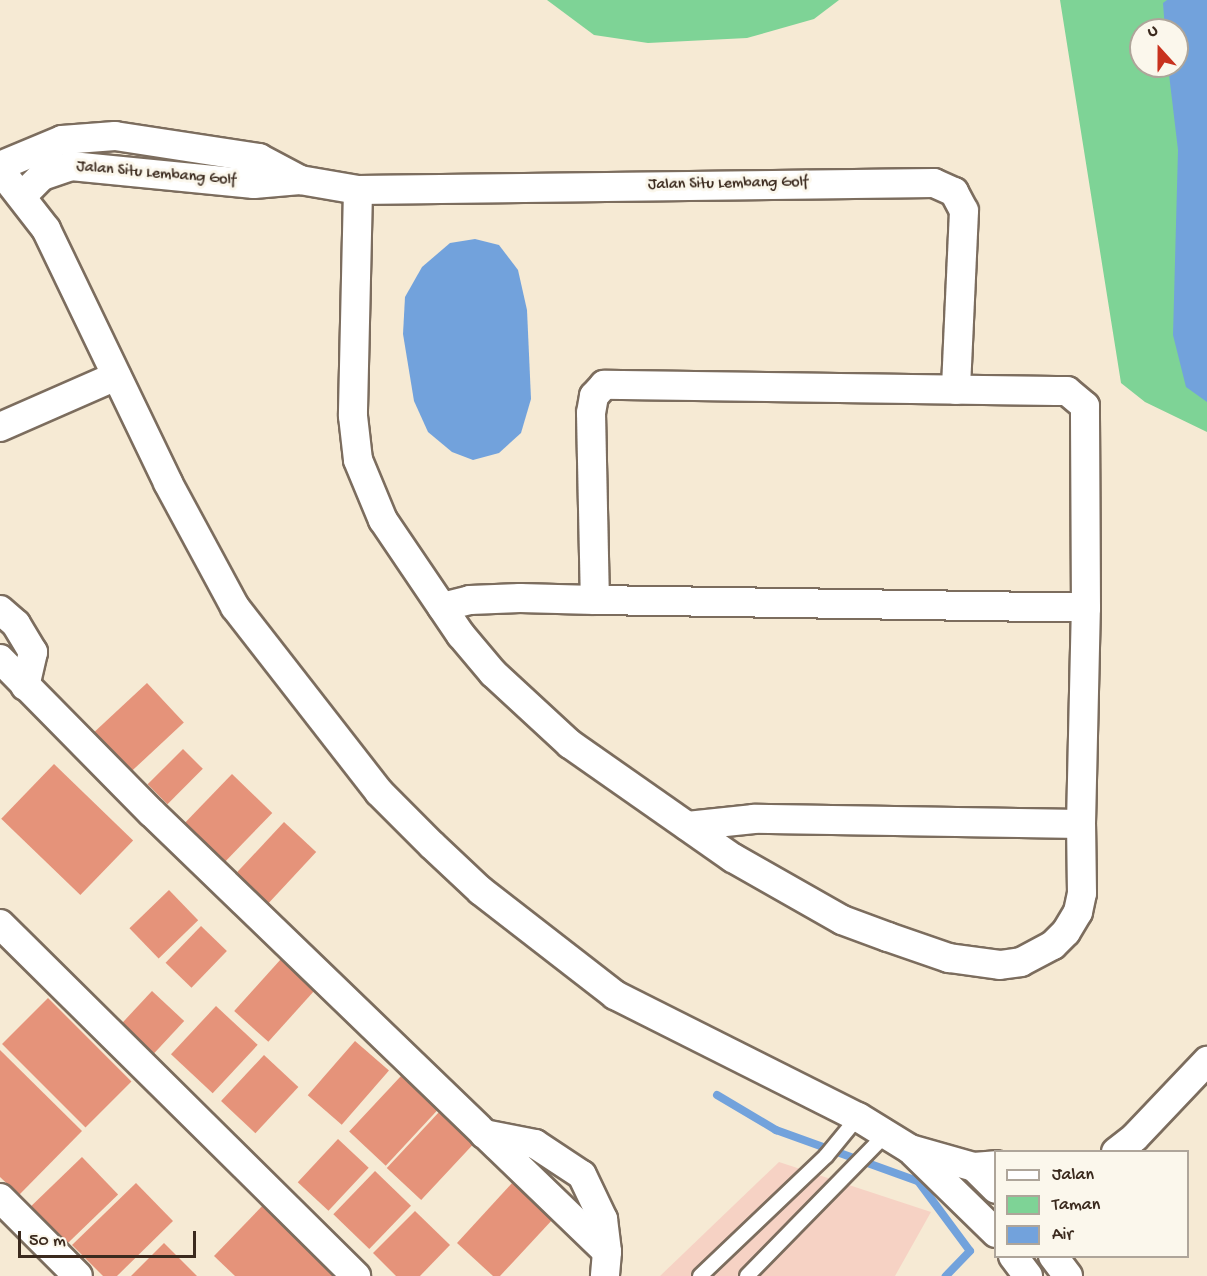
<!DOCTYPE html>
<style>
body{margin:0}
#map{position:relative;width:1207px;height:1276px;overflow:hidden;background:#f6ead4;font-family:"Gochi Hand",sans-serif}
div>[style]{position:absolute}
.built>*{inset:0;background:#f6d2c4}
.green>*{inset:0;background:#7ed396}
.water>*{inset:0;background:#72a2dc}
.stream>*{height:8px;margin:-4px;padding:0 4px;transform-origin:4px;border-radius:4px;background:#72a2dc}
.building>*{inset:0;background:#e5937a;transform-origin:0 0}
.roads{filter:drop-shadow(2px 0 #7c6d5e) drop-shadow(-2px 0 #7c6d5e) drop-shadow(0 2px #7c6d5e) drop-shadow(0 -2px #7c6d5e)}
.service>*{height:14px;margin:-7px;padding:0 7px;transform-origin:7px;border-radius:7px;background:#fff}
.minor>*{height:28px;margin:-14px;padding:0 14px;transform-origin:14px;border-radius:14px;background:#fff}
span{translate:-50% -50%;white-space:nowrap;text-align:center;line-height:1.15;-webkit-text-stroke:6px #fbf7ec;paint-order:stroke}
.street-label{font-size:16px;color:#3b2a1e}
.legend{position:absolute;left:994px;top:1150px;width:195px;height:108px;box-sizing:border-box;background:#fbf7ec;border:2px solid #aea59a;margin:0;padding:8px 10px;list-style:none;font-size:18px;color:#3b2a1e}
.legend li{display:flex;align-items:center;gap:12px;height:30px}
.legend b{width:30px;border:2px solid #aea59a}
.north{position:absolute;left:1129px;top:18px;width:60px;height:60px;box-sizing:border-box;background:#fbf7ec;border:2px solid #aea59a;border-radius:50%;rotate:339deg;font-size:16px;font-weight:700;line-height:24px;text-align:center;color:#3b2a1e}
.north::after{content:'';display:block;margin:auto;width:21px;height:27px;background:#c8321e;clip-path:polygon(50% 0,100% 100%,50% 72%,0 100%)}
.scale{position:absolute;left:18px;top:1231px;width:178px;height:27px;box-sizing:border-box;border:3px solid #3b2a1e;border-top:0;padding-left:8px;font-size:18px;line-height:21px;white-space:nowrap;color:#3b2a1e;-webkit-text-stroke:4px #fbf7ec;paint-order:stroke}
</style>
<div id="map">
<div class="built">
<i style="clip-path:polygon(779px 1162px,931px 1212px,895px 1276px,660px 1276px)"></i>
</div>
<div class="green">
<i style="clip-path:polygon(547px 0,839px 0,814px 19px,747px 38px,648px 43px,594px 35px)"></i>
<i style="clip-path:polygon(evenodd,1060px 0,1207px 0,1207px 432px,1145px 402px,1121px 383px,1060px 0,1141px 30px,1177px 30px,1177px 66px,1141px 66px,1141px 30px)"></i>
</div>
<div class="water">
<i style="clip-path:polygon(1167px 0,1207px 0,1207px 402px,1186px 387px,1173px 335px,1178px 150px,1168px 66px,1177px 66px,1177px 30px,1165px 30px,1163px 3px)"></i>
<i style="clip-path:polygon(475px 239px,499px 245px,518px 270px,527px 310px,531px 399px,521px 433px,499px 453px,473px 460px,452px 452px,428px 432px,414px 401px,403px 334px,405px 297px,422px 267px,450px 243px)"></i>
</div>
<div class="stream">
<i style="left:717px;top:1095px;width:69px;rotate:30.7deg"></i>
<i style="left:776px;top:1130px;width:151px;rotate:19.8deg"></i>
<i style="left:918px;top:1181px;width:87px;rotate:53.4deg"></i>
<i style="left:970px;top:1251px;width:35px;rotate:134deg"></i>
</div>
<div class="building">
<i style="left:147px;top:683px;width:54px;height:72px;rotate:47deg"></i>
<i style="left:183px;top:749px;width:28px;height:50px;rotate:45deg"></i>
<i style="left:54px;top:764px;width:110px;height:76px;rotate:44deg"></i>
<i style="left:232px;top:774px;width:56px;height:76px;rotate:44deg"></i>
<i style="left:284px;top:822px;width:44px;height:74px;rotate:43deg"></i>
<i style="left:169px;top:890px;width:42px;height:55px;rotate:46deg"></i>
<i style="left:201px;top:926px;width:36px;height:51px;rotate:44deg"></i>
<i style="left:281px;top:959px;width:46px;height:70px;rotate:42deg"></i>
<i style="left:152px;top:991px;width:44px;height:44px;rotate:43deg"></i>
<i style="left:48px;top:998px;width:118px;height:65px;rotate:45deg"></i>
<i style="left:216px;top:1006px;width:57px;height:66px;rotate:43deg"></i>
<i style="left:355px;top:1041px;width:45px;height:72px;rotate:41deg"></i>
<i style="clip-path:polygon(0 1050px,82px 1131px,19px 1195px,0 1177px)"></i>
<i style="left:264px;top:1055px;width:47px;height:63px;rotate:43deg"></i>
<i style="left:401px;top:1076px;width:50px;height:76px;rotate:43deg"></i>
<i style="left:440px;top:1111px;width:47px;height:78px;rotate:43deg"></i>
<i style="left:338px;top:1139px;width:42px;height:59px;rotate:43deg"></i>
<i style="left:82px;top:1157px;width:52px;height:77px;rotate:46deg"></i>
<i style="left:375px;top:1171px;width:50px;height:60px;rotate:44deg"></i>
<i style="clip-path:polygon(513px 1182px,553px 1219px,500px 1276px,493px 1276px,457px 1243px)"></i>
<i style="clip-path:polygon(136px 1183px,173px 1221px,117px 1276px,103px 1276px,72px 1245px)"></i>
<i style="clip-path:polygon(267px 1201px,346px 1276px,235px 1276px,214px 1256px)"></i>
<i style="clip-path:polygon(415px 1211px,450px 1245px,420px 1276px,396px 1276px,373px 1253px)"></i>
<i style="clip-path:polygon(164px 1243px,197px 1276px,131px 1276px)"></i>
</div>
<div class="roads">
<div class="service">
<i style="left:700px;top:1276px;width:174px;rotate:-43.6deg"></i>
<i style="left:826px;top:1156px;width:50px;rotate:-50.6deg"></i>
<i style="left:747px;top:1276px;width:197px;rotate:-45.6deg"></i>
</div>
<div class="minor">
<i style="left:0;top:166px;width:67px;rotate:-22.8deg"></i>
<i style="left:62px;top:140px;width:53px;rotate:-4.3deg"></i>
<i style="left:115px;top:136px;width:146px;rotate:8.7deg"></i>
<i style="left:259px;top:158px;width:47px;rotate:28.2deg"></i>
<i style="left:0;top:170px;width:75px;rotate:52.1deg"></i>
<i style="left:46px;top:229px;width:282px;rotate:64.3deg"></i>
<i style="left:168px;top:483px;width:141px;rotate:61.6deg"></i>
<i style="left:235px;top:607px;width:234px;rotate:52.1deg"></i>
<i style="left:379px;top:792px;width:75px;rotate:45deg"></i>
<i style="left:432px;top:845px;width:67px;rotate:43.2deg"></i>
<i style="left:481px;top:891px;width:170px;rotate:37.8deg"></i>
<i style="left:615px;top:995px;width:272px;rotate:26.7deg"></i>
<i style="left:858px;top:1117px;width:61px;rotate:31.6deg"></i>
<i style="left:910px;top:1149px;width:66px;rotate:15.7deg"></i>
<i style="left:974px;top:1167px;width:22px;rotate:-5deg"></i>
<i style="left:358px;top:190px;width:226px;rotate:91.3deg"></i>
<i style="left:353px;top:416px;width:44px;rotate:83.5deg"></i>
<i style="left:358px;top:460px;width:65px;rotate:67.4deg"></i>
<i style="left:383px;top:520px;width:139px;rotate:55.9deg"></i>
<i style="left:461px;top:635px;width:50px;rotate:49.9deg"></i>
<i style="left:493px;top:673px;width:105px;rotate:42.7deg"></i>
<i style="left:570px;top:744px;width:199px;rotate:35deg"></i>
<i style="left:733px;top:858px;width:125px;rotate:29.6deg"></i>
<i style="left:842px;top:920px;width:49px;rotate:20.3deg"></i>
<i style="left:888px;top:937px;width:65px;rotate:19deg"></i>
<i style="left:949px;top:958px;width:51px;rotate:7.8deg"></i>
<i style="left:1000px;top:965px;width:21px;rotate:-8deg"></i>
<i style="left:1021px;top:962px;width:36px;rotate:-28deg"></i>
<i style="left:1053px;top:945px;width:18px;rotate:-45deg"></i>
<i style="left:1066px;top:932px;width:23px;rotate:-59deg"></i>
<i style="left:1078px;top:912px;width:19px;rotate:-78deg"></i>
<i style="left:1082px;top:893px;width:69px;rotate:-90.8deg"></i>
<i style="left:1081px;top:824px;width:327px;rotate:-179.1deg"></i>
<i style="left:754px;top:819px;width:67px;rotate:174deg"></i>
<i style="left:22px;top:196px;width:28px;rotate:-45deg"></i>
<i style="left:42px;top:176px;width:31px;rotate:-19deg"></i>
<i style="left:71px;top:166px;width:184px;rotate:5.6deg"></i>
<i style="left:254px;top:184px;width:46px;rotate:-5deg"></i>
<i style="left:300px;top:180px;width:59px;rotate:9.8deg"></i>
<i style="left:358px;top:190px;width:576px;rotate:-0.7deg"></i>
<i style="left:934px;top:183px;width:22px;rotate:24deg"></i>
<i style="left:954px;top:192px;width:21px;rotate:62deg"></i>
<i style="left:964px;top:211px;width:179px;rotate:92.6deg"></i>
<i style="left:0;top:427px;width:127px;rotate:-23.7deg"></i>
<i style="left:442px;top:607px;width:29px;rotate:-14deg"></i>
<i style="left:470px;top:600px;width:50px;rotate:-2.3deg"></i>
<i style="left:520px;top:598px;width:75px;rotate:1.5deg"></i>
<i style="left:595px;top:600px;width:491px;rotate:0.9deg"></i>
<i style="left:1086px;top:608px;width:202px;rotate:-90.3deg"></i>
<i style="left:1085px;top:406px;width:23px;rotate:-140deg"></i>
<i style="left:1067px;top:391px;width:11px;rotate:180deg"></i>
<i style="left:1056px;top:391px;width:452px;rotate:-179.2deg"></i>
<i style="left:604px;top:385px;width:15px;rotate:132deg"></i>
<i style="left:594px;top:396px;width:17px;rotate:100deg"></i>
<i style="left:591px;top:413px;width:187px;rotate:88.8deg"></i>
<i style="left:0;top:610px;width:21px;rotate:41deg"></i>
<i style="left:16px;top:624px;width:33px;rotate:59deg"></i>
<i style="left:33px;top:652px;width:35px;rotate:103deg"></i>
<i style="left:0;top:659px;width:216px;rotate:45.4deg"></i>
<i style="left:152px;top:813px;width:632px;rotate:43.97deg"></i>
<i style="left:607px;top:1252px;width:24px;rotate:95deg"></i>
<i style="left:1081px;top:824px;width:216px;rotate:-88.7deg"></i>
<i style="left:0;top:924px;width:501px;rotate:44.68deg"></i>
<i style="left:484px;top:1134px;width:52px;rotate:11.1deg"></i>
<i style="left:535px;top:1144px;width:56px;rotate:33.4deg"></i>
<i style="left:582px;top:1175px;width:49px;rotate:64.5deg"></i>
<i style="left:603px;top:1219px;width:33px;rotate:83deg"></i>
<i style="left:913px;top:1152px;width:116px;rotate:44.3deg"></i>
<i style="left:1116px;top:1152px;width:24px;rotate:-38deg"></i>
<i style="left:1135px;top:1137px;width:105px;rotate:-46.5deg"></i>
<i style="left:974px;top:1167px;width:31px;rotate:45deg"></i>
<i style="left:0;top:1198px;width:110px;rotate:45deg"></i>
<i style="left:1013px;top:1256px;width:25px;rotate:53deg"></i>
<i style="left:1053px;top:1256px;width:25px;rotate:53deg"></i>
</div>
</div>
<div class="street-label">
<span style="left:156px;top:175px;rotate:5deg">Jalan Situ Lembang Golf</span>
<span style="left:728px;top:185px;rotate:-1deg">Jalan Situ Lembang Golf</span>
</div>
<ul class="legend">
<li><b style="height:8px;background:#fff"></b>Jalan</li>
<li><b style="height:16px;background:#7ed396"></b>Taman</li>
<li><b style="height:16px;background:#72a2dc"></b>Air</li>
</ul>
<div class="north">U</div>
<div class="scale">50 m</div>
</div>
